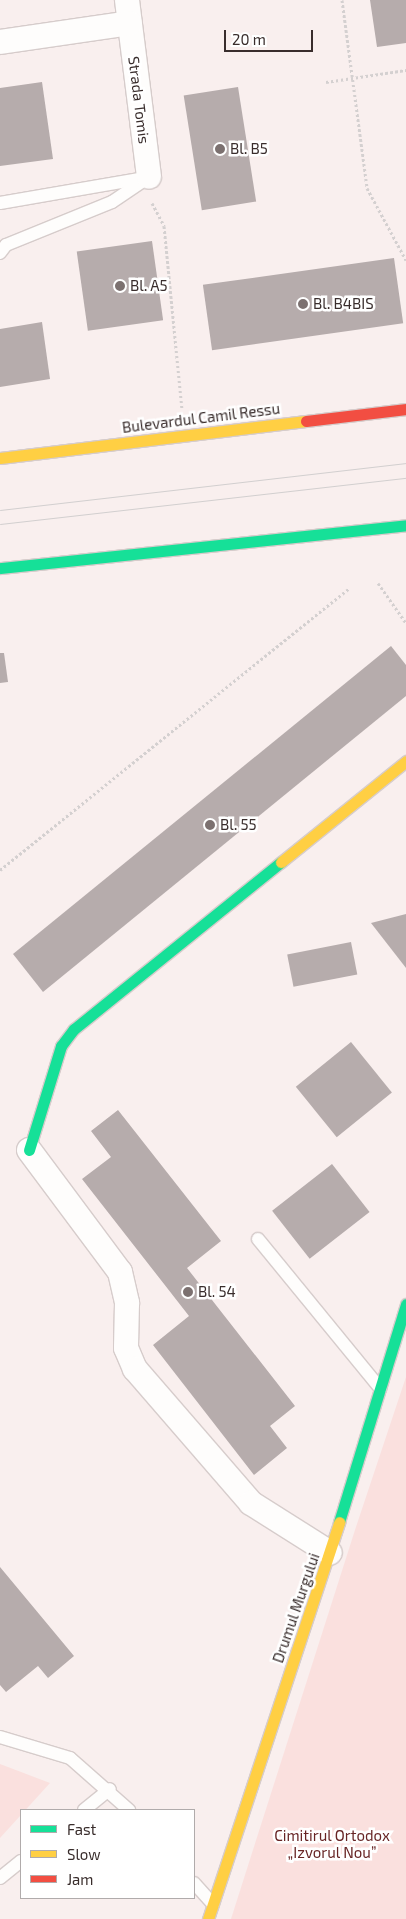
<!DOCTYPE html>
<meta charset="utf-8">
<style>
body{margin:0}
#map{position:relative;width:406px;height:1919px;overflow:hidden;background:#f9efee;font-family:"Exo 2",sans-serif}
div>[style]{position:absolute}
.green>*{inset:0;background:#fae0de}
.building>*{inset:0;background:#b6acac;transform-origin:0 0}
.path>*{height:3px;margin-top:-1.5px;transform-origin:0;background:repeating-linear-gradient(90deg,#d4d0d0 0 2.5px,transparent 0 5px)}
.roads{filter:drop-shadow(1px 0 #d6cccb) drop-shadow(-1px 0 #d6cccb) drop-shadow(0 1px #d6cccb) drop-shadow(0 -1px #d6cccb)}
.lane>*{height:12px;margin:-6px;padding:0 6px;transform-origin:6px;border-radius:6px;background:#fefdfc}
.street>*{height:24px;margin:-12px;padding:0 12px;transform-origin:12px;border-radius:12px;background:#fefdfc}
.fast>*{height:11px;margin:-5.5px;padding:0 5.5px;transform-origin:5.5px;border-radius:5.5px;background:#16e098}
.slow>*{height:11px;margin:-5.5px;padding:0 5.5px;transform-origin:5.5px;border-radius:5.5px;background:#ffcf43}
.jam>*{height:11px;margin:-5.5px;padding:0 5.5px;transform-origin:5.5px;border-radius:5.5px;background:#f24e42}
.tram>*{height:1px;margin:-0.5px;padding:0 0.5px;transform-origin:0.5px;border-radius:0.5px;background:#d2cfcf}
.dots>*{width:14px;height:14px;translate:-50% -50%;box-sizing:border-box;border:2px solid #fff;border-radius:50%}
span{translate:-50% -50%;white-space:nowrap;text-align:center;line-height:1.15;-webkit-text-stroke:5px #fff;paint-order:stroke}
.street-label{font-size:15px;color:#392d2c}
.poi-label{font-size:15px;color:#392d2c}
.left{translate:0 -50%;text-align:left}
.park-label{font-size:15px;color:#672424}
.legend{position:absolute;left:20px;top:1809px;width:175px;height:90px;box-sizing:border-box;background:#fff;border:1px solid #b0abab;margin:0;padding:6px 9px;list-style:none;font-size:15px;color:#392d2c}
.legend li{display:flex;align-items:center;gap:10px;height:25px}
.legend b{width:25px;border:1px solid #b0abab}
.scale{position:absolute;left:224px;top:30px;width:89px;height:22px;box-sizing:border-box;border:2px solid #392d2c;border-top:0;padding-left:6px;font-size:15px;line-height:18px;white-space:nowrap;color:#392d2c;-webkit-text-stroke:4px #fff;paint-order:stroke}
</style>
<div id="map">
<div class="green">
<i style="clip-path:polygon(406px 1377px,406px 1919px,231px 1919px,355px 1530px)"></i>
<i style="clip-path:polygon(0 1764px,50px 1783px,0 1838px)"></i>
</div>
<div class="building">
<i style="clip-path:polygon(370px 0,406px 0,406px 43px,377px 47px)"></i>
<i style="clip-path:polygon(42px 82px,53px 159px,0 166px,0 88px)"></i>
<i style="left:238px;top:87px;width:116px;height:55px;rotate:81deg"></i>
<i style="left:152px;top:241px;width:80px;height:76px;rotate:82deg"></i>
<i style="left:394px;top:258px;width:66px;height:193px;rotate:82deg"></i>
<i style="clip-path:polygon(42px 322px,50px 379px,0 387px,0 329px)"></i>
<i style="clip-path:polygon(391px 646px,406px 665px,406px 696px,43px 992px,13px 954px)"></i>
<i style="clip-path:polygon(0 653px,4px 653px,8px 682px,0 683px)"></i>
<i style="clip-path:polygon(406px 914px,406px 968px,371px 923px)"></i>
<i style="left:351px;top:942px;width:33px;height:65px;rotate:79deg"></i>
<i style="left:351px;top:1042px;width:65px;height:71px;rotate:51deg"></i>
<i style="clip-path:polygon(118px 1110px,221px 1241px,187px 1268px,295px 1406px,270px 1426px,287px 1448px,254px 1475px,153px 1345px,189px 1316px,82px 1179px,111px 1157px,91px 1131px)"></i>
<i style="left:332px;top:1164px;width:61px;height:76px;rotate:52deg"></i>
<i style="clip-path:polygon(0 1567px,74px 1656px,48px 1678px,38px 1666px,6px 1692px,0 1685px)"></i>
</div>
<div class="path">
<i style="left:342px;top:0;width:190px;rotate:82.4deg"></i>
<i style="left:367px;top:188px;width:82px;rotate:61.6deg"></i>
<i style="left:326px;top:82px;width:81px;rotate:-8.5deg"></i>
<i style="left:152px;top:203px;width:26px;rotate:62deg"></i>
<i style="left:164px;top:226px;width:183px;rotate:84.4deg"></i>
<i style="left:378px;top:583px;width:49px;rotate:55deg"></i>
<i style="left:0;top:870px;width:449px;rotate:-38.9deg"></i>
</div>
<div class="roads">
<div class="lane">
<i style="left:0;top:203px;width:146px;rotate:-9.8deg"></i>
<i style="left:0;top:253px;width:10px;rotate:-53deg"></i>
<i style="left:6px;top:245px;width:114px;rotate:-22.1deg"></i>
<i style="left:112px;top:202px;width:45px;rotate:-34deg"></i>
<i style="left:258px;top:1239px;width:193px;rotate:50.7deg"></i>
<i style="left:0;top:1737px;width:73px;rotate:16.7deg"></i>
<i style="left:70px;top:1758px;width:79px;rotate:41.4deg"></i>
<i style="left:84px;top:1810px;width:33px;rotate:-39deg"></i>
<i style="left:0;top:1878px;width:27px;rotate:-39deg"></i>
<i style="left:194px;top:1883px;width:28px;rotate:48deg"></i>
</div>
<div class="street">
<i style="left:127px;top:0;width:178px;rotate:82.9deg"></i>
<i style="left:0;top:42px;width:131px;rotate:-8.3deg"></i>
<i style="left:29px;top:1150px;width:152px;rotate:53.3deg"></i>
<i style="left:120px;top:1272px;width:32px;rotate:77deg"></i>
<i style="left:127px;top:1303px;width:45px;rotate:91.3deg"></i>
<i style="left:126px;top:1348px;width:23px;rotate:67deg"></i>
<i style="left:135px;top:1369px;width:177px;rotate:49.1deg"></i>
<i style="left:251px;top:1503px;width:93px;rotate:32.3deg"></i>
</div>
<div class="fast">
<i style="left:0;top:568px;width:408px;rotate:-6deg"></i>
<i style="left:29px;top:1150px;width:109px;rotate:-72.9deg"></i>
<i style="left:61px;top:1046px;width:21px;rotate:-53deg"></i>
<i style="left:74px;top:1029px;width:266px;rotate:-38.9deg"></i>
<i style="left:339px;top:1522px;width:228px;rotate:-72.9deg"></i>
</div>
<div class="slow">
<i style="left:0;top:458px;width:308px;rotate:-6.9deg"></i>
<i style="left:281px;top:862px;width:161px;rotate:-38.9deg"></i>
<i style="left:208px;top:1919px;width:418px;rotate:-71.7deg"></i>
</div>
<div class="jam">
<i style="left:306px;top:421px;width:101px;rotate:-6.8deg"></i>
</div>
</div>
<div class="tram">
<i style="left:0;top:510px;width:409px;rotate:-6.6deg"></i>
<i style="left:0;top:524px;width:409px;rotate:-6.5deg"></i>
</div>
<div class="dots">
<i style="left:220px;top:149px;background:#7c7170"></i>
<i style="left:120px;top:286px;background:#7c7170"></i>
<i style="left:303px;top:304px;background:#7c7170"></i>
<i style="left:210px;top:825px;background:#7c7170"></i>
<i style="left:188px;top:1292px;background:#7c7170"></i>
</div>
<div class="street-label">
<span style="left:139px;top:100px;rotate:83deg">Strada Tomis</span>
<span style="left:201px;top:418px;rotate:-7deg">Bulevardul Camil Ressu</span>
<span style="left:296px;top:1608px;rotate:-71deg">Drumul Murgului</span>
</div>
<div class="poi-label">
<span class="left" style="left:230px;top:149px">Bl. B5</span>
<span class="left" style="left:130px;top:286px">Bl. A5</span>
<span class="left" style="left:313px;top:304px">Bl. B4BIS</span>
<span class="left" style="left:220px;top:825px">Bl. 55</span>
<span class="left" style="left:198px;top:1292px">Bl. 54</span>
</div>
<div class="park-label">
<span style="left:332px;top:1844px">Cimitirul Ortodox<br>„Izvorul Nou”</span>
</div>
<ul class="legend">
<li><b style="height:6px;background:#16e098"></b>Fast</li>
<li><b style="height:6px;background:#ffcf43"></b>Slow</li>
<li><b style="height:6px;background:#f24e42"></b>Jam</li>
</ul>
<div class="scale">20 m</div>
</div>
